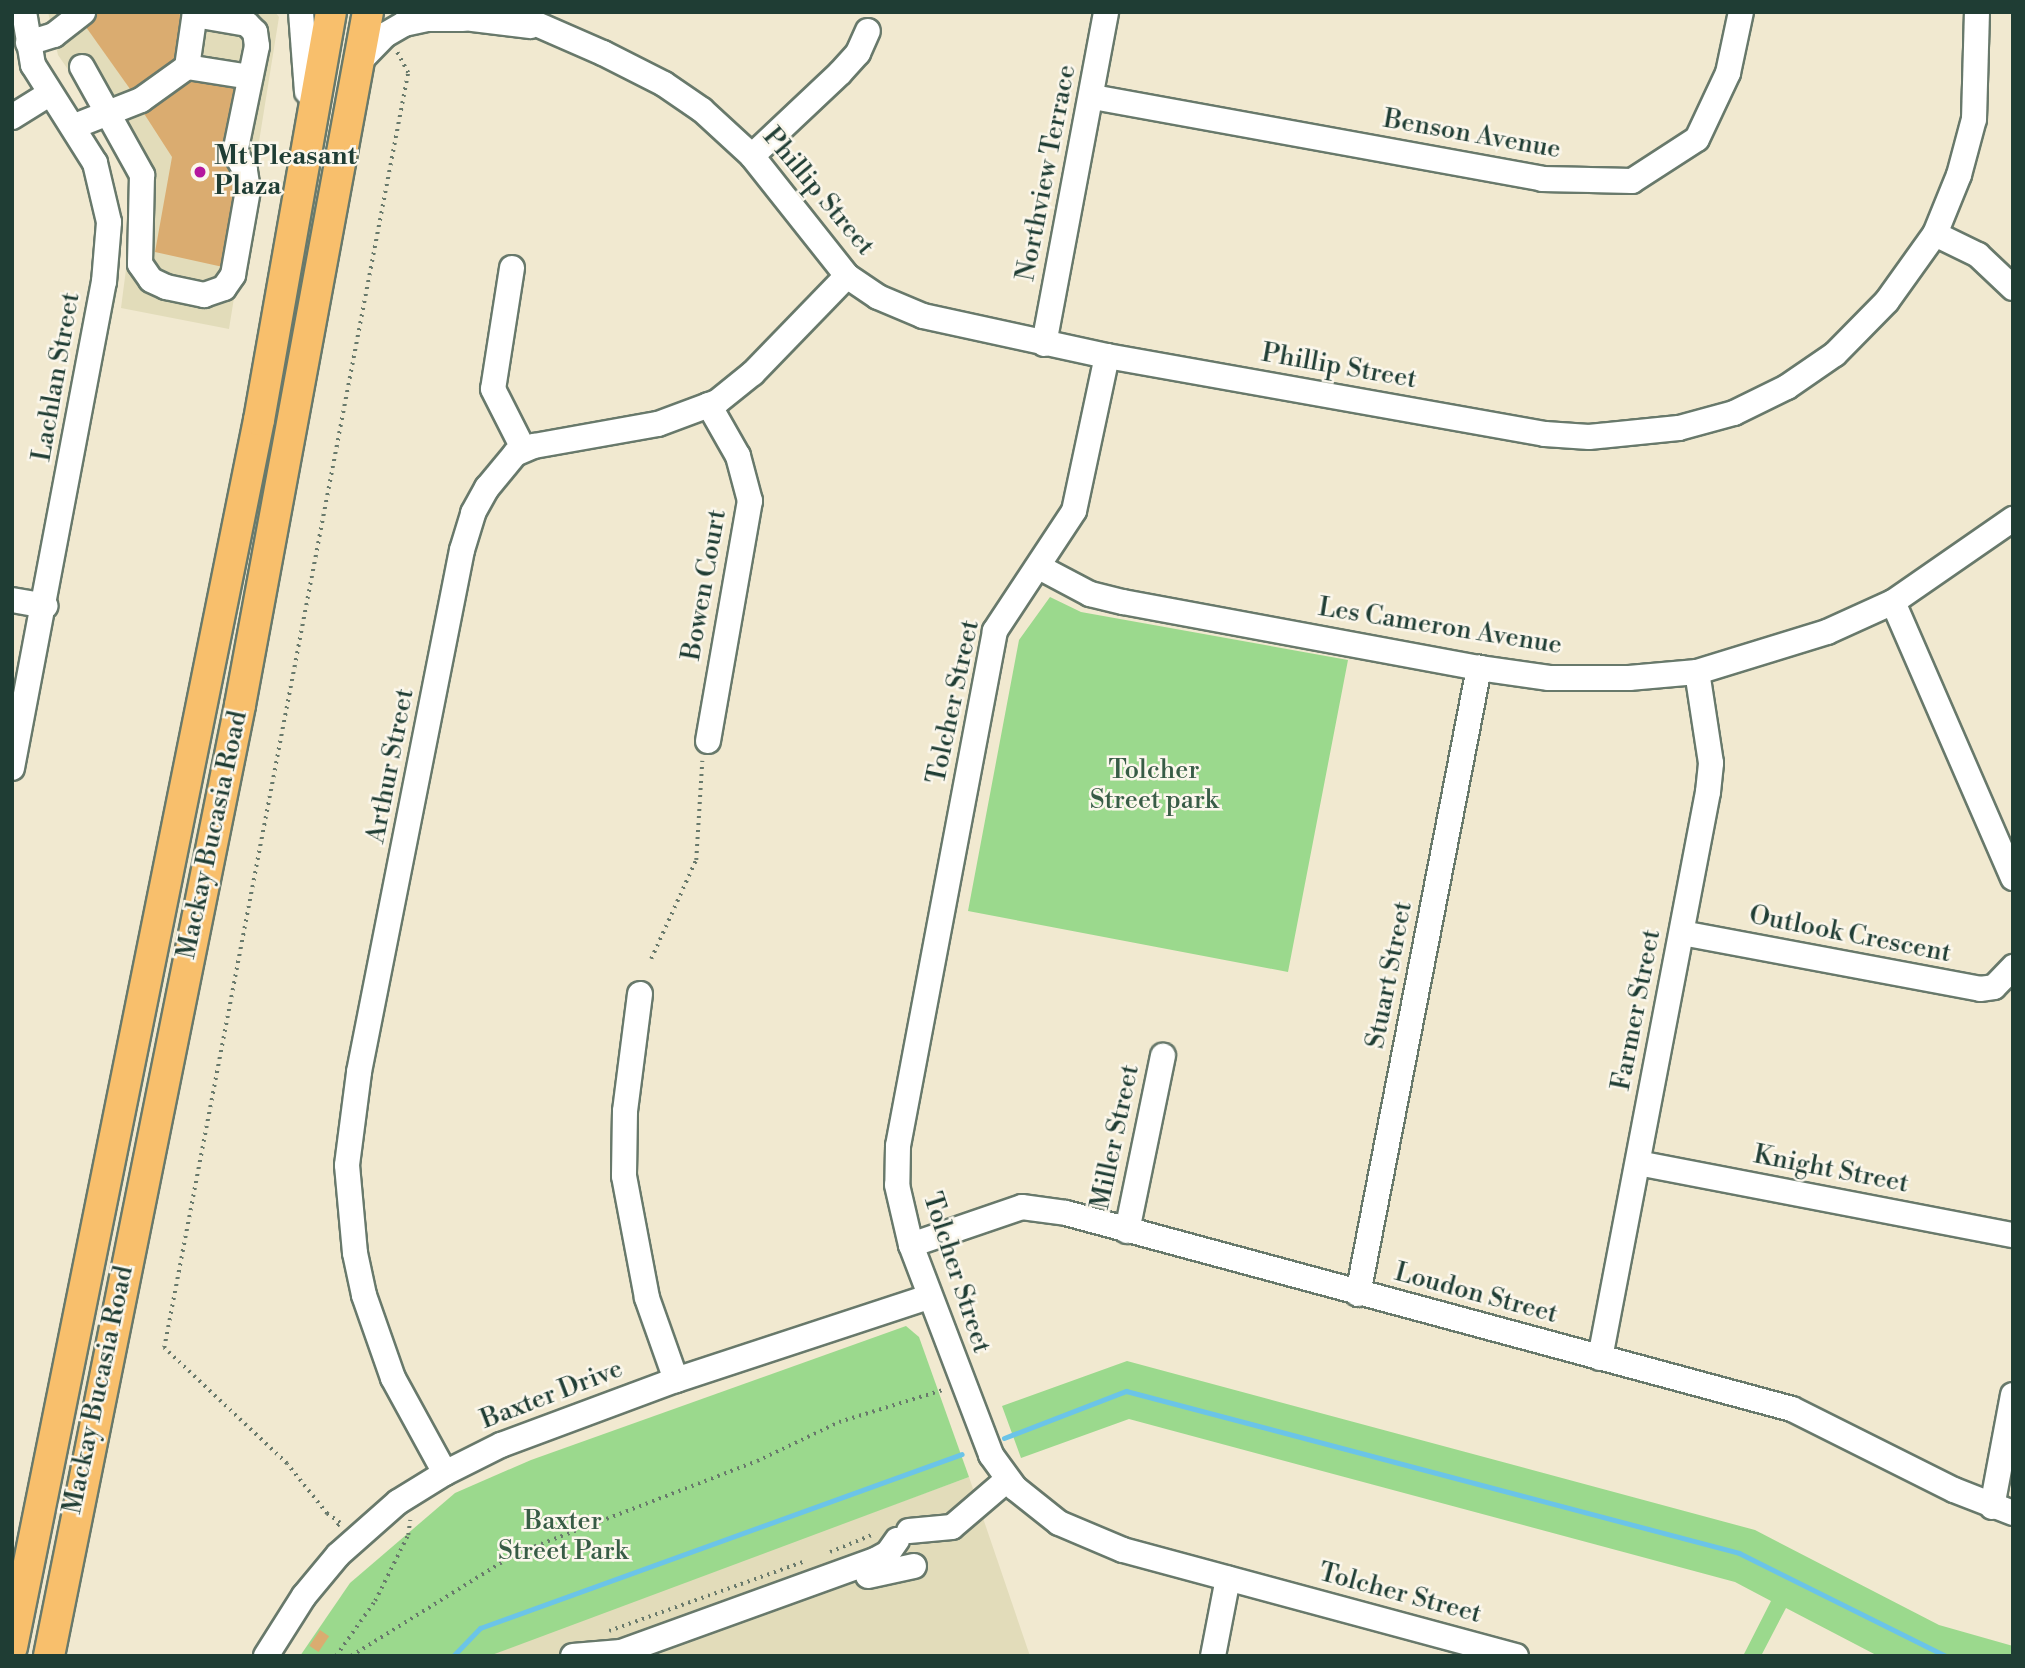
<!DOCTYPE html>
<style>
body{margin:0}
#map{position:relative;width:2025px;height:1668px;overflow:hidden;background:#f1e9d0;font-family:"Libre Bodoni",serif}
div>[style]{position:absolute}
.built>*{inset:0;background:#e2dcba}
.green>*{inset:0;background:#9bd98d}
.stream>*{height:5px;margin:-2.5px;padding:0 2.5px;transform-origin:2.5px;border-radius:2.5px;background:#6bc4e8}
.building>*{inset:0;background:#daac70;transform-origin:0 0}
.path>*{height:3.5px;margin-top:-1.75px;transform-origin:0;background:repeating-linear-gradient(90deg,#68796b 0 2px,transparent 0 7px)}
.roads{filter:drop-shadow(2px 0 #68796b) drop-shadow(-2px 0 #68796b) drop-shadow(0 2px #68796b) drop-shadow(0 -2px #68796b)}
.minor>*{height:24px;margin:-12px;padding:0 12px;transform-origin:12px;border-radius:12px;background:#fff}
.major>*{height:30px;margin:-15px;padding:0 15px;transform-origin:15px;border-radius:15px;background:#f8bf6c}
.dots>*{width:19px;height:19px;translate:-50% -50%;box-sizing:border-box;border:4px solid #fbf7ec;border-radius:50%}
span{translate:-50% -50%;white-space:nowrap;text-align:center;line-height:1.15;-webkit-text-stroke:5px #fbf7ec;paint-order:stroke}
.street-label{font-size:26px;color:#1f3d34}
.poi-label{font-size:26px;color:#1f3d34;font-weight:700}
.left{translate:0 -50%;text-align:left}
.park-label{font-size:26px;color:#385c46}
.frame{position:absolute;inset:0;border:14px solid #1f3d34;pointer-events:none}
</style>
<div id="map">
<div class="built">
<i style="clip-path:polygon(48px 12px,275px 12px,279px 17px,229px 329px,121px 308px,132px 223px,128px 182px,100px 116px,58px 55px)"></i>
<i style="clip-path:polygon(969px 1477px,1030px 1656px,489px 1656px,494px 1651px)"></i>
</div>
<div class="green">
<i style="clip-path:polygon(1050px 597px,1081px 612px,1348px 660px,1288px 972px,968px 911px,1019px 640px)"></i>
<i style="clip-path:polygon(906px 1326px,919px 1337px,969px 1477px,489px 1656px,300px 1656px,350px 1583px,455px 1493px,531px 1460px)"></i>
<i style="clip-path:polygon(1127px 1361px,1755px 1530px,1939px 1625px,2013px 1646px,2013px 1656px,1878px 1656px,1786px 1608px,1761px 1656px,1743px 1656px,1771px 1601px,1735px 1582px,1129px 1419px,1021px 1458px,1002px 1406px)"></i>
</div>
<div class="stream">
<i style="left:1004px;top:1438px;width:131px;rotate:-21.1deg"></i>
<i style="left:1126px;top:1391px;width:634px;rotate:14.8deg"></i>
<i style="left:1739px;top:1553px;width:231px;rotate:26.5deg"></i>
<i style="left:453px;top:1656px;width:39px;rotate:-46deg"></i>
<i style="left:480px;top:1628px;width:512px;rotate:-19.85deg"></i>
</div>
<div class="building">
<i style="clip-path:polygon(92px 12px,178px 12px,183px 19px,173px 70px,135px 96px,81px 20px)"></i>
<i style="clip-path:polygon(195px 76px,236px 85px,222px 157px,240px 186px,223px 267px,155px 252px,172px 157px,143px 112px)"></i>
<i style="left:320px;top:1630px;width:11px;height:19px;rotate:34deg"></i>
</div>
<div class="path">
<i style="left:651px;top:959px;width:109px;rotate:-65.6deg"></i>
<i style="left:696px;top:860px;width:99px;rotate:-86.5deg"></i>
<i style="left:337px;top:1526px;width:4px;rotate:-45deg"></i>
<i style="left:340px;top:1523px;width:16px;rotate:-145deg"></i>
<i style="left:327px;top:1514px;width:64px;rotate:-128.7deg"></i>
<i style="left:287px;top:1464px;width:169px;rotate:-136.7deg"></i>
<i style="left:164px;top:1348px;width:1298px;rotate:-79.17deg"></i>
<i style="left:408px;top:73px;width:24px;rotate:-118deg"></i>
<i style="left:830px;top:1552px;width:48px;rotate:-22.2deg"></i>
<i style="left:609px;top:1631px;width:206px;rotate:-19.6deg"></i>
<i style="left:336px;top:1656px;width:67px;rotate:-54.7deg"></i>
<i style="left:375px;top:1601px;width:74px;rotate:-63.4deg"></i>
<i style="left:408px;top:1535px;width:15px;rotate:-82deg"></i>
<i style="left:351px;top:1656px;width:193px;rotate:-31.9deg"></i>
<i style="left:515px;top:1554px;width:259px;rotate:-21deg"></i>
<i style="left:757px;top:1461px;width:91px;rotate:-25.4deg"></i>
<i style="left:839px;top:1422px;width:109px;rotate:-17.1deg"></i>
</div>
<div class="roads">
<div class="minor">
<i style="left:301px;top:12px;width:80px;rotate:85.7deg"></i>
<i style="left:509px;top:12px;width:103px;rotate:23.6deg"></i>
<i style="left:603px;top:53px;width:68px;rotate:26.9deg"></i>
<i style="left:664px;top:84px;width:46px;rotate:34.4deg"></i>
<i style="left:702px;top:110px;width:68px;rotate:42.6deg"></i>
<i style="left:752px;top:156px;width:153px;rotate:51.6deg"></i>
<i style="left:847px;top:276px;width:37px;rotate:34deg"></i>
<i style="left:878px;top:297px;width:49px;rotate:22.9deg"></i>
<i style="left:923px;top:316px;width:188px;rotate:12.3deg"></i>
<i style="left:1107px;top:356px;width:445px;rotate:10.1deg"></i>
<i style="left:1545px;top:434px;width:44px;rotate:3.9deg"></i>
<i style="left:1589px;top:437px;width:90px;rotate:-5.7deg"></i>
<i style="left:1679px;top:428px;width:57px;rotate:-15.3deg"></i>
<i style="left:1734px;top:413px;width:59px;rotate:-26.1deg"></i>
<i style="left:1787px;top:387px;width:58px;rotate:-34.5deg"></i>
<i style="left:1835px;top:354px;width:74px;rotate:-45.5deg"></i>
<i style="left:1887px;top:301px;width:82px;rotate:-54.4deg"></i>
<i style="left:1935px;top:234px;width:64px;rotate:-67.9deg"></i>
<i style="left:1959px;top:175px;width:58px;rotate:-75deg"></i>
<i style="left:1974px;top:119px;width:107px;rotate:-88.4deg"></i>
<i style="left:448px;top:16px;width:83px;rotate:7deg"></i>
<i style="left:28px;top:43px;width:27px;rotate:-17deg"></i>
<i style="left:54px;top:35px;width:37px;rotate:-38deg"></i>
<i style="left:360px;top:61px;width:36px;rotate:-46deg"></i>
<i style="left:385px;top:35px;width:22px;rotate:-30deg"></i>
<i style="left:404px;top:24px;width:25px;rotate:-12deg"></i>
<i style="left:428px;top:19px;width:35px"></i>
<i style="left:82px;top:67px;width:124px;rotate:60.9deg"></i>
<i style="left:142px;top:175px;width:89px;rotate:91.3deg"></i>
<i style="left:140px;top:264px;width:19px;rotate:55deg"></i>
<i style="left:151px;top:280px;width:17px;rotate:25deg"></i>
<i style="left:166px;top:287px;width:39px;rotate:12deg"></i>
<i style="left:204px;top:295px;width:21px;rotate:-19deg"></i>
<i style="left:224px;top:288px;width:16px;rotate:-55deg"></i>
<i style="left:233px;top:275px;width:86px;rotate:-80deg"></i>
<i style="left:248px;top:190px;width:20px;rotate:-99deg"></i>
<i style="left:245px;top:170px;width:20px;rotate:-120deg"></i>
<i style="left:235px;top:153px;width:109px;rotate:-78.4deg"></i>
<i style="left:257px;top:46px;width:14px;rotate:-98deg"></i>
<i style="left:255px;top:32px;width:11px;rotate:-135deg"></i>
<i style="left:247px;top:24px;width:53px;rotate:-170.2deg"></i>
<i style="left:187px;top:67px;width:64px;rotate:9deg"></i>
<i style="left:1093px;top:97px;width:456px;rotate:10.3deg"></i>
<i style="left:1542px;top:179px;width:90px;rotate:1.3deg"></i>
<i style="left:1632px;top:181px;width:77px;rotate:-32.9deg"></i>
<i style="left:1697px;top:139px;width:73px;rotate:-64.8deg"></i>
<i style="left:1728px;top:73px;width:62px;rotate:-78deg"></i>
<i style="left:12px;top:117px;width:44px;rotate:-31.9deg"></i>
<i style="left:75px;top:126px;width:71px;rotate:-21.5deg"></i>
<i style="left:141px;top:100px;width:57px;rotate:-35.7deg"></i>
<i style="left:187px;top:67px;width:56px;rotate:-81.7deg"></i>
<i style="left:752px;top:156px;width:121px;rotate:-43.3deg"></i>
<i style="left:840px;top:73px;width:27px;rotate:-48deg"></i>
<i style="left:858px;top:53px;width:24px;rotate:-66deg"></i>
<i style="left:1935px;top:234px;width:48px;rotate:26deg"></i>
<i style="left:1978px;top:255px;width:48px;rotate:43.3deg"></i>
<i style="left:512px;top:268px;width:122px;rotate:98.9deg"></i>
<i style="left:493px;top:389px;width:68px;rotate:63.1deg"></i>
<i style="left:1044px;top:344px;width:338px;rotate:-79.4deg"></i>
<i style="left:1107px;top:356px;width:158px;rotate:102deg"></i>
<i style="left:1074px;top:511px;width:144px;rotate:123.4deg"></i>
<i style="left:995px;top:631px;width:524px;rotate:100.67deg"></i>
<i style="left:898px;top:1146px;width:39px;rotate:91deg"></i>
<i style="left:897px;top:1185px;width:62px;rotate:76.9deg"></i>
<i style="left:911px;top:1245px;width:225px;rotate:69.1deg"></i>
<i style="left:991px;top:1455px;width:41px;rotate:54deg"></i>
<i style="left:1015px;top:1488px;width:56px;rotate:38.5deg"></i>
<i style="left:1059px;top:1523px;width:69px;rotate:22.9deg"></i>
<i style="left:1123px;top:1550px;width:407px;rotate:15.1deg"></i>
<i style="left:1039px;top:567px;width:58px;rotate:27.9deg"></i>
<i style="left:1090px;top:594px;width:34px;rotate:14deg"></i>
<i style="left:1123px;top:602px;width:362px;rotate:10.5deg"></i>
<i style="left:1479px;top:668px;width:71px;rotate:8.1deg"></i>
<i style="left:1549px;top:678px;width:80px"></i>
<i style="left:1629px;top:678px;width:68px;rotate:-5deg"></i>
<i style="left:1697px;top:672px;width:136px;rotate:-17.1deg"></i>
<i style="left:1827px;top:632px;width:72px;rotate:-24.4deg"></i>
<i style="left:1893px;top:602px;width:146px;rotate:-34.7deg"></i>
<i style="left:12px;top:600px;width:34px;rotate:10deg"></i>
<i style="left:1893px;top:602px;width:301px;rotate:66.5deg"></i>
<i style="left:708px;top:741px;width:244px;rotate:-80.1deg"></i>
<i style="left:750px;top:501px;width:47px;rotate:-104.9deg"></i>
<i style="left:738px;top:456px;width:59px;rotate:-119.6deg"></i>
<i style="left:12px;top:768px;width:495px;rotate:-79.3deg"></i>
<i style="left:104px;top:282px;width:60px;rotate:-85.2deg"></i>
<i style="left:109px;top:222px;width:61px;rotate:-103.3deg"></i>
<i style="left:95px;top:163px;width:116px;rotate:-122.3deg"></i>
<i style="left:33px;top:65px;width:54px;rotate:-99.6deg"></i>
<i style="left:1682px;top:933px;width:303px;rotate:10.6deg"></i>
<i style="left:1980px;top:989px;width:14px;rotate:-8deg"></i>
<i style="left:1994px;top:987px;width:28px;rotate:-46deg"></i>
<i style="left:640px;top:994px;width:118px;rotate:97.3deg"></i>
<i style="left:625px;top:1111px;width:65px;rotate:90.9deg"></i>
<i style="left:624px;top:1176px;width:124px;rotate:79.3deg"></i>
<i style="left:647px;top:1298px;width:87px;rotate:70.5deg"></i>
<i style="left:1638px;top:1163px;width:382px;rotate:10.9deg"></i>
<i style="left:1127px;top:1231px;width:179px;rotate:-78.4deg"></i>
<i style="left:911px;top:1245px;width:117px;rotate:-18.9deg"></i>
<i style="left:1022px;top:1207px;width:44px;rotate:7.8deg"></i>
<i style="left:1066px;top:1213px;width:752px;rotate:15.11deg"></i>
<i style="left:1792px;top:1409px;width:181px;rotate:26.6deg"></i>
<i style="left:1954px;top:1490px;width:63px;rotate:21.3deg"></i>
<i style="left:1358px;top:1294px;width:638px;rotate:-79.06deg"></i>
<i style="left:1600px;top:1358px;width:576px;rotate:-79.2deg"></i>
<i style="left:1708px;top:792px;width:29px;rotate:-84deg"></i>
<i style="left:1711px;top:763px;width:92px;rotate:-98.7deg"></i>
<i style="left:445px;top:1473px;width:108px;rotate:-118.7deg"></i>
<i style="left:393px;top:1378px;width:88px;rotate:-109.3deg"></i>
<i style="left:364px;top:1295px;width:43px;rotate:-102.1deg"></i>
<i style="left:355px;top:1253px;width:88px;rotate:-95.2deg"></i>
<i style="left:347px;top:1165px;width:94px;rotate:-82.6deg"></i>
<i style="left:359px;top:1072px;width:532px;rotate:-78.84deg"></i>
<i style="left:462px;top:550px;width:39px;rotate:-73deg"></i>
<i style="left:473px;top:513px;width:29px;rotate:-61deg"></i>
<i style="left:487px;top:488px;width:44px;rotate:-50.5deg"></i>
<i style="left:515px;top:454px;width:21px;rotate:-23deg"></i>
<i style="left:534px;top:446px;width:126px;rotate:-10.1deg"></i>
<i style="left:658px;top:424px;width:63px;rotate:-20.4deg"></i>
<i style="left:717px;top:402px;width:46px;rotate:-38.9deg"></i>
<i style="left:753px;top:373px;width:135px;rotate:-45.9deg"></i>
<i style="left:1992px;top:1507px;width:114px;rotate:-79.4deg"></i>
<i style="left:909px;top:1531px;width:43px;rotate:-5.3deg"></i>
<i style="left:952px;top:1527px;width:72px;rotate:-40.5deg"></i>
<i style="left:868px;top:1576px;width:47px;rotate:-12.3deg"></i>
<i style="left:266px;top:1656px;width:71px;rotate:-57.7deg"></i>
<i style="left:304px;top:1596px;width:53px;rotate:-50.3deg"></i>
<i style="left:338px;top:1555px;width:80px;rotate:-41.5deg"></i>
<i style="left:398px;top:1502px;width:55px;rotate:-31.7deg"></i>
<i style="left:445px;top:1473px;width:63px;rotate:-26.6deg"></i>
<i style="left:501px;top:1445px;width:187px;rotate:-20.4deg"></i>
<i style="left:676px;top:1380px;width:266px;rotate:-18.2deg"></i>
<i style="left:573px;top:1656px;width:48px;rotate:-4.8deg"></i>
<i style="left:621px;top:1652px;width:270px;rotate:-19.9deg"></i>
<i style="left:875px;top:1560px;width:15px;rotate:-28deg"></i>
<i style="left:888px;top:1553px;width:16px;rotate:-55deg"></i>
<i style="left:1213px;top:1656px;width:79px;rotate:-79.1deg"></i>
</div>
<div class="major">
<i style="left:12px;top:1647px;width:1252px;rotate:-78.62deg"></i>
<i style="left:259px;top:420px;width:414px;rotate:-80deg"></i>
<i style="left:49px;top:1656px;width:970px;rotate:-78.64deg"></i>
<i style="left:240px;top:705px;width:705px;rotate:-79.54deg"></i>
</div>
</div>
<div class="dots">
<i style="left:200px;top:172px;background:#b5179e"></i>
</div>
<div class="street-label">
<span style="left:1472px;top:135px;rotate:10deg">Benson Avenue</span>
<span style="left:1047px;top:173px;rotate:-79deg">Northview Terrace</span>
<span style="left:818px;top:192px;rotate:50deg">Phillip Street</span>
<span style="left:1339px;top:367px;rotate:10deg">Phillip Street</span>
<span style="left:57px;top:377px;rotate:-80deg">Lachlan Street</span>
<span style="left:705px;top:585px;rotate:-80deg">Bowen Court</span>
<span style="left:1440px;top:627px;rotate:9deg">Les Cameron Avenue</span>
<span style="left:954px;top:702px;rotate:-78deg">Tolcher Street</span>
<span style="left:391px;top:766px;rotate:-79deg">Arthur Street</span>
<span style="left:213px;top:835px;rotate:-78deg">Mackay Bucasia Road</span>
<span style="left:1850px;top:935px;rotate:11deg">Outlook Crescent</span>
<span style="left:1390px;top:975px;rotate:-79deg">Stuart Street</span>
<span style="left:1637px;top:1010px;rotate:-79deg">Farmer Street</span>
<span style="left:1116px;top:1137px;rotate:-78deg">Miller Street</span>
<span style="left:1831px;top:1170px;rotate:11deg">Knight Street</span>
<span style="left:956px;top:1273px;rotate:72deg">Tolcher Street</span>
<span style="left:1476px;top:1294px;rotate:15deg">Loudon Street</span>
<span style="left:99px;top:1390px;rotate:-78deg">Mackay Bucasia Road</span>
<span style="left:552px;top:1395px;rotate:-21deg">Baxter Drive</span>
<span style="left:1400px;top:1594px;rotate:15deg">Tolcher Street</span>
</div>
<div class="poi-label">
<span class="left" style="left:214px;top:172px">Mt Pleasant<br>Plaza</span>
</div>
<div class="park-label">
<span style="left:1154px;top:786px">Tolcher<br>Street park</span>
<span style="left:563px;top:1537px">Baxter<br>Street Park</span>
</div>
<div class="frame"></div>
</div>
